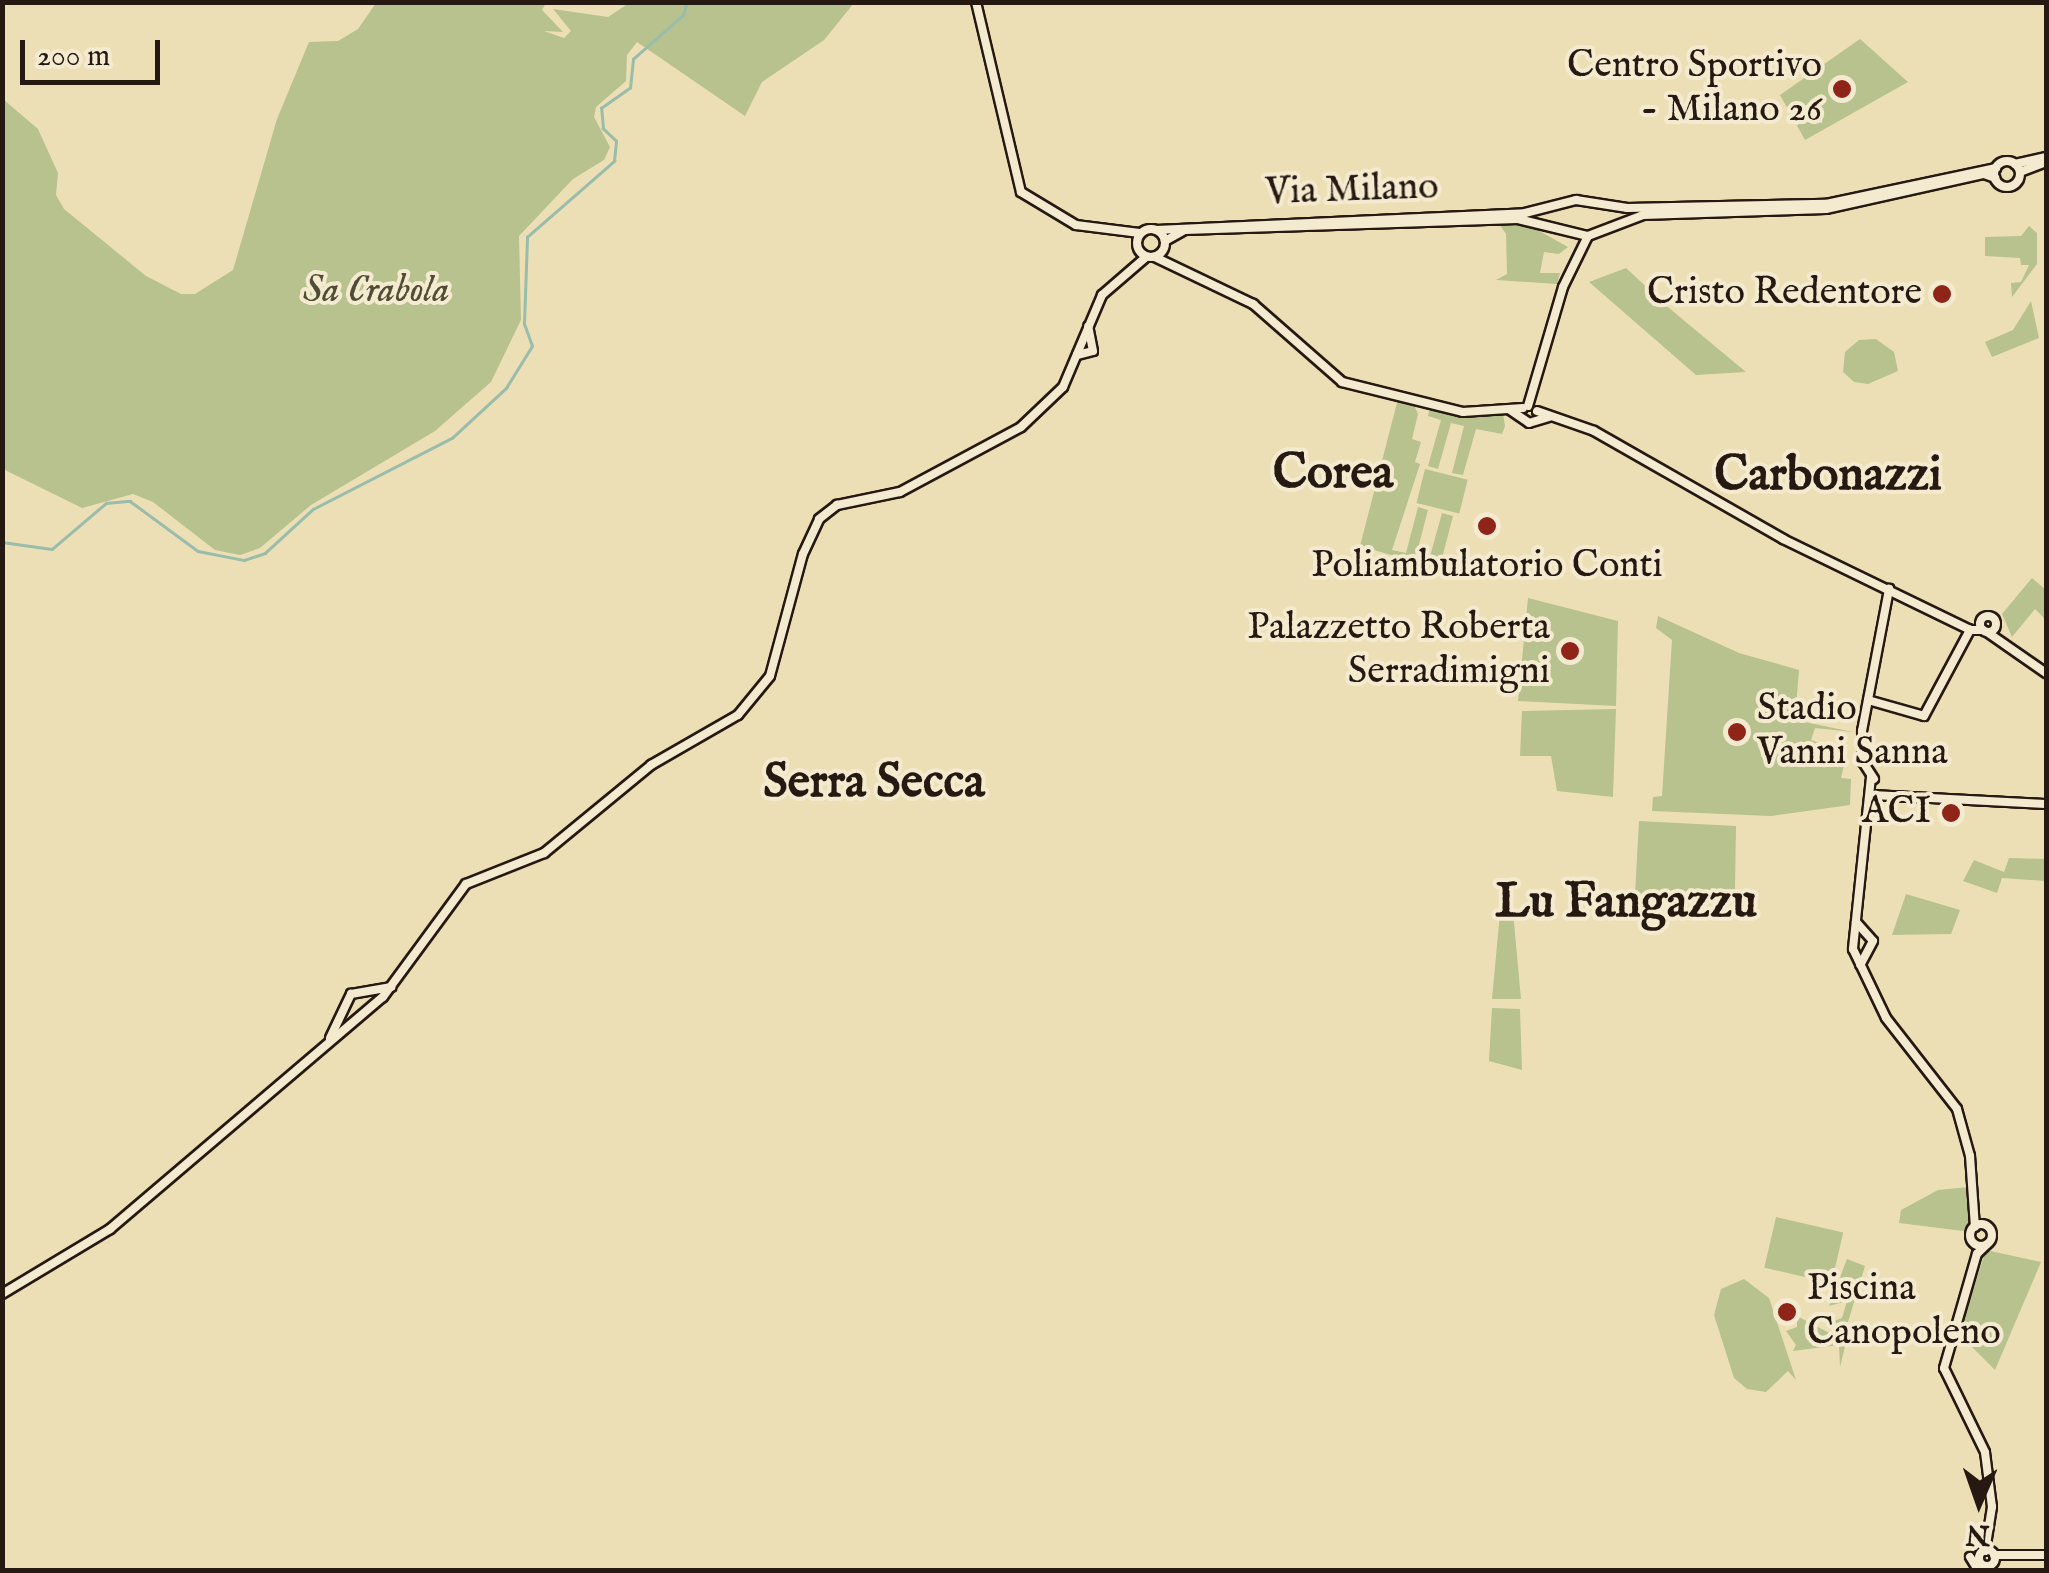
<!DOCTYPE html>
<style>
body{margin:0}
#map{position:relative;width:2049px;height:1573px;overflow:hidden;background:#ecdfb5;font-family:"IM FELL English",serif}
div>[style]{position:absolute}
.green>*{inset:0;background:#b7c28e;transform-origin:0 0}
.stream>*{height:2.5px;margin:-1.25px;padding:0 1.25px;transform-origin:1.25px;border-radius:1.25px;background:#99bdaa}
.roads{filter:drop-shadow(2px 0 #251911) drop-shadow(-2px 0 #251911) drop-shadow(0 2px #251911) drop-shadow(0 -2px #251911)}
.secondary>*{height:8px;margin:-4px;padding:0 4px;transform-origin:4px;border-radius:4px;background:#f3eacf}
.secondary>.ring{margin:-4px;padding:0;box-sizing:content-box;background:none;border:8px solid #f3eacf;border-radius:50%}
.dots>*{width:28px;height:28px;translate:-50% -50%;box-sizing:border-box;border:5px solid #f3eacf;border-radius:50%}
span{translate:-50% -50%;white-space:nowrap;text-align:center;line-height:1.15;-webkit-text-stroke:8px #f3eacf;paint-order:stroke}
.poi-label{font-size:38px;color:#251911}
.right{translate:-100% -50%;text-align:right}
.left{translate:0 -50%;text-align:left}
.street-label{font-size:38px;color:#251911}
.park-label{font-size:38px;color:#514c36;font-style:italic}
.district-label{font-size:48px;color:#251911;font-weight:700}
.frame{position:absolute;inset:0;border:5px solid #251911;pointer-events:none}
.north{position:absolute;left:1929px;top:1453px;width:100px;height:100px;-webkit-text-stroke:8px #f3eacf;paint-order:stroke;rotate:182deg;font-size:28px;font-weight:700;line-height:40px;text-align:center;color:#251911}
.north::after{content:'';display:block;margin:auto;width:35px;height:45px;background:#251911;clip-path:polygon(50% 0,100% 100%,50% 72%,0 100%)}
.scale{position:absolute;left:20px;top:40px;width:140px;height:45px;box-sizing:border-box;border:5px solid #251911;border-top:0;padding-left:12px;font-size:30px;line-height:35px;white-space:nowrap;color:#251911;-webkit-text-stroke:8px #f3eacf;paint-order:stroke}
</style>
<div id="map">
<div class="green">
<i style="clip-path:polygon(376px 3px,546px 3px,542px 10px,563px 32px,544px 31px,564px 38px,571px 31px,553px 9px,608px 17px,629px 3px,854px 3px,824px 40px,762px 82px,745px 116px,637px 42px,627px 55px,626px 81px,596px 107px,594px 117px,610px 147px,604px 160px,573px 179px,519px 236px,521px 320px,491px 382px,435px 431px,311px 505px,260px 548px,240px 555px,215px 550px,153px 502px,133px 494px,82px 508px,3px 469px,3px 99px,38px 129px,58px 173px,56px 195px,64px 209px,146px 276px,181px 294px,195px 294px,233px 270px,277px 119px,309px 42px,338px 41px,358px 29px)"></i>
<i style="clip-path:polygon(1860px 39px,1908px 82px,1805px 140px,1780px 95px)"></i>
<i style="clip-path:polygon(1523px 222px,1568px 247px,1559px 254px,1544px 252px,1540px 273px,1560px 273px,1557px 284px,1496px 280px,1507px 274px,1506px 234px,1499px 224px)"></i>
<i style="clip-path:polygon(2029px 226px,2037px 233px,2037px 264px,2012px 297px,2011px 283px,2021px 282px,2029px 265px,2021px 265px,2020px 258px,1985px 256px,1985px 237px,2021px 236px)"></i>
<i style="clip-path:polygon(1626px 268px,1669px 308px,1746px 372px,1696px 375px,1589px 282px)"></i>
<i style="clip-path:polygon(2031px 301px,2039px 338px,1992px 357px,1985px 342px,2013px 330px)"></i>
<i style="clip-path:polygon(1876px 339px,1894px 352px,1898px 371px,1868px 384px,1854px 382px,1843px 372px,1845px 352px,1859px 340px)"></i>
<i style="clip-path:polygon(1398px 399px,1413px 403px,1418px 414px,1412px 439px,1421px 442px,1415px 462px,1420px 464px,1392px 550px,1406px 553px,1418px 507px,1428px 510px,1416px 556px,1429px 560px,1442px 513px,1453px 516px,1441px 562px,1454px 566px,1453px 573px,1360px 546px)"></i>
<i style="clip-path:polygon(1430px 408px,1503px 413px,1505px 426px,1502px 434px,1476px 429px,1463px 475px,1452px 473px,1464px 426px,1451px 423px,1438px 469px,1428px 466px,1441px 420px,1428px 416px)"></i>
<i style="left:1425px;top:469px;width:44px;height:35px;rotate:14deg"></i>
<i style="clip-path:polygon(2032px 578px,2046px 590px,2046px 620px,2035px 609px,2012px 637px,2002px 614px)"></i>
<i style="clip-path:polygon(1528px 598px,1618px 621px,1616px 706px,1518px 701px)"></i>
<i style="clip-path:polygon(1658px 616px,1739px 653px,1799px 670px,1795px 720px,1853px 732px,1815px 728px,1811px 740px,1847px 753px,1841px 778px,1851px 779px,1850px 805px,1771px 816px,1652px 811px,1653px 797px,1662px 796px,1672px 640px,1656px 628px)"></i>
<i style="clip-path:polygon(1616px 709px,1613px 797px,1557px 791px,1551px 756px,1520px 756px,1522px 711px)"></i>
<i style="clip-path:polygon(1639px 821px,1736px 826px,1735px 889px,1635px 894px)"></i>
<i style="clip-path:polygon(2009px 858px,2046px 859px,2046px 881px,2002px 878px,1997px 893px,1963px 881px,1974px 860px,2004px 872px)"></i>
<i style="clip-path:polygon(1906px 894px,1960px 910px,1951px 934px,1892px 935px)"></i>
<i style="clip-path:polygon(1513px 912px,1521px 999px,1492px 999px,1500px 913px)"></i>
<i style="clip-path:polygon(1492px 1008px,1520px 1009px,1522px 1070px,1489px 1061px)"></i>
<i style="clip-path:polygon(1969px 1187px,1972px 1221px,1963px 1231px,1899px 1223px,1901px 1210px,1938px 1190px)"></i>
<i style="left:1776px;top:1217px;width:69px;height:52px;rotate:13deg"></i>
<i style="clip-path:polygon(1986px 1250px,2041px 1262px,1995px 1370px,1959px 1334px)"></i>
<i style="clip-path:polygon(1847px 1259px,1865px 1266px,1848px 1322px,1839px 1327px,1831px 1322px,1842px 1318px,1847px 1301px,1829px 1306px)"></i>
<i style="clip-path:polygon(1744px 1279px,1769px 1298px,1796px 1380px,1788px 1371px,1766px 1392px,1747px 1389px,1734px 1378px,1714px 1315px,1721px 1289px)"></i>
<i style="clip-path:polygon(1797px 1316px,1839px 1338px,1850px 1326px,1840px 1367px,1839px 1345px,1793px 1351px,1796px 1345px,1786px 1331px,1797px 1327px)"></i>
</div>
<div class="stream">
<i style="left:2px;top:542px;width:50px;rotate:8deg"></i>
<i style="left:52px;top:549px;width:71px;rotate:-40.4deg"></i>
<i style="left:106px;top:503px;width:24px;rotate:-5deg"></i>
<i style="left:130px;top:501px;width:84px;rotate:36.3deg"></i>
<i style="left:198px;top:551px;width:47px;rotate:11.1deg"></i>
<i style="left:244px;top:560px;width:22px;rotate:-18deg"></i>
<i style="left:265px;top:553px;width:65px;rotate:-42.5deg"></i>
<i style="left:313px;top:509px;width:156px;rotate:-27.1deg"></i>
<i style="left:452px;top:438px;width:74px;rotate:-42.8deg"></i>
<i style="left:506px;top:388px;width:49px;rotate:-58.2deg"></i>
<i style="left:532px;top:346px;width:23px;rotate:-110deg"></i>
<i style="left:524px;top:324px;width:87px;rotate:-88deg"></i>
<i style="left:527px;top:237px;width:116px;rotate:-41.1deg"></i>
<i style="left:614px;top:161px;width:20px;rotate:-84deg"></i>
<i style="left:616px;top:141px;width:18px;rotate:-137deg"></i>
<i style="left:603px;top:129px;width:21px;rotate:-95deg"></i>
<i style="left:601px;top:108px;width:35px;rotate:-35deg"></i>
<i style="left:630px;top:88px;width:29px;rotate:-84deg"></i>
<i style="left:633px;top:59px;width:67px;rotate:-41.3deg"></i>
<i style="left:683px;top:15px;width:14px;rotate:-73deg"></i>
</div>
<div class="roads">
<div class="secondary">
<i style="left:976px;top:2px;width:195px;rotate:76.7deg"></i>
<i style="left:1021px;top:192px;width:64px;rotate:31deg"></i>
<i style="left:1076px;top:225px;width:64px;rotate:7.1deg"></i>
<i class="ring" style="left:1994px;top:161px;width:18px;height:18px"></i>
<i style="left:2015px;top:164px;width:32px;rotate:-13deg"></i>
<i style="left:2020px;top:172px;width:28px;rotate:-21deg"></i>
<i class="ring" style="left:1137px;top:229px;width:20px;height:20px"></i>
<i style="left:1156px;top:230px;width:369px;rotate:-2.6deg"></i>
<i style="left:1525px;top:213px;width:53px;rotate:-14.3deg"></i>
<i style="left:1576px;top:200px;width:52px;rotate:8.9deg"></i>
<i style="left:1627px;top:208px;width:199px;rotate:-1.2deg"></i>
<i style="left:1826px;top:204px;width:174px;rotate:-12deg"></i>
<i style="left:1165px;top:241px;width:23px;rotate:-29deg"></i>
<i style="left:1185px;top:230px;width:333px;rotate:-1.9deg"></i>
<i style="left:1518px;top:219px;width:72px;rotate:13.7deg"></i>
<i style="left:1588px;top:236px;width:59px;rotate:-20.9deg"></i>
<i style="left:1643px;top:215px;width:183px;rotate:-1.9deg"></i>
<i style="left:1826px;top:209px;width:162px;rotate:-12.5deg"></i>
<i style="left:1984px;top:174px;width:12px;rotate:20deg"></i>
<i style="left:1155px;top:257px;width:109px;rotate:25.6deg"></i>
<i style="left:1253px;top:304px;width:118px;rotate:41.2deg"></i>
<i style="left:1342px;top:382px;width:125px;rotate:13.9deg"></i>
<i style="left:1463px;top:412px;width:60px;rotate:-3.8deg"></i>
<i style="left:1077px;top:355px;width:16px;rotate:-14deg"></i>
<i style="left:1093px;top:351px;width:25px;rotate:-101deg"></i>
<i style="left:1528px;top:406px;width:124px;rotate:-73.6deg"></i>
<i style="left:1563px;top:287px;width:57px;rotate:-63.9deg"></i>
<i style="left:1510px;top:410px;width:23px;rotate:34deg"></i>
<i style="left:1529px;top:423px;width:21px;rotate:-17deg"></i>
<i style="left:1537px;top:411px;width:60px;rotate:19.3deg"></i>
<i style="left:1594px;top:431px;width:218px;rotate:29.7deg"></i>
<i style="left:1783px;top:539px;width:208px;rotate:25.9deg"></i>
<i style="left:1970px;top:630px;width:13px"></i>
<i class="ring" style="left:1980px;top:616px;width:8px;height:8px"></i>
<i style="left:1987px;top:632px;width:72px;rotate:34.8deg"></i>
<i style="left:1868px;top:700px;width:58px;rotate:15.9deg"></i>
<i style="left:1924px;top:716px;width:98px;rotate:-61.9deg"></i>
<i style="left:1871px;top:777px;width:173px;rotate:96deg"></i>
<i style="left:1853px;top:949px;width:76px;rotate:64.4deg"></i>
<i style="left:1886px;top:1018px;width:115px;rotate:52deg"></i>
<i style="left:1957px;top:1109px;width:49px;rotate:74.5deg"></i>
<i style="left:1970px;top:1156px;width:71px;rotate:86deg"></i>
<i style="left:1874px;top:779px;width:20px;rotate:-123deg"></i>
<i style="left:1863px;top:762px;width:31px;rotate:-92deg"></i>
<i style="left:1862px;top:731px;width:145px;rotate:-79.2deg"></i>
<i style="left:1872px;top:795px;width:174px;rotate:3deg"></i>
<i style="left:1856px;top:922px;width:25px;rotate:48deg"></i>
<i style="left:1873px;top:941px;width:27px;rotate:118deg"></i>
<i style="left:330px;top:1038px;width:49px;rotate:-64.5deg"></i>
<i style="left:351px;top:994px;width:41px;rotate:-9.9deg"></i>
<i class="ring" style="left:1970px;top:1224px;width:14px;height:14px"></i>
<i style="left:2px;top:1294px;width:126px;rotate:-31deg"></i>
<i style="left:110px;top:1229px;width:358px;rotate:-40.4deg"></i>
<i style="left:383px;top:997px;width:140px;rotate:-53.7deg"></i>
<i style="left:466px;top:884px;width:84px;rotate:-21.7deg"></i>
<i style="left:544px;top:853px;width:139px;rotate:-39.4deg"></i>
<i style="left:651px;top:765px;width:100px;rotate:-29.9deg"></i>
<i style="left:738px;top:715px;width:50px;rotate:-50.6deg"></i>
<i style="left:770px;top:676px;width:126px;rotate:-74.9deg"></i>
<i style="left:803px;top:554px;width:38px;rotate:-65deg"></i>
<i style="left:819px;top:519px;width:23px;rotate:-38deg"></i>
<i style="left:837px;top:505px;width:64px;rotate:-11.7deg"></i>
<i style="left:900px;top:492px;width:137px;rotate:-28.2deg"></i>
<i style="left:1021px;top:427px;width:58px;rotate:-43.6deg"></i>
<i style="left:1063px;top:387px;width:100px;rotate:-67deg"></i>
<i style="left:1102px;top:295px;width:58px;rotate:-40.8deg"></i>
<i class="ring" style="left:1979px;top:1550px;width:8px;height:8px"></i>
<i style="left:1985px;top:1551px;width:45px;rotate:-81deg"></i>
<i style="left:1992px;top:1507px;width:55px;rotate:-97.3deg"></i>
<i style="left:1985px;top:1452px;width:93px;rotate:-116deg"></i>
<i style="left:1944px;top:1368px;width:119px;rotate:-73.9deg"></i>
<i style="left:1977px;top:1254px;width:13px;rotate:-45deg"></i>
<i style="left:1994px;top:1555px;width:52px"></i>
<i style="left:1970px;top:1557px;width:15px;rotate:58deg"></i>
</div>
</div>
<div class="dots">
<i style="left:1842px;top:89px;background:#8f2418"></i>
<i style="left:1942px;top:294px;background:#8f2418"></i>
<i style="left:1487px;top:526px;background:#8f2418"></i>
<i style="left:1570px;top:651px;background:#8f2418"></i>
<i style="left:1737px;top:732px;background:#8f2418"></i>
<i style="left:1951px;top:813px;background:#8f2418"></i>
<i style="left:1787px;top:1312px;background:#8f2418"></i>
</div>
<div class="poi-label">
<span class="right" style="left:1822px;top:89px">Centro Sportivo<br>- Milano 26</span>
<span class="right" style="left:1922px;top:294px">Cristo Redentore</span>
<span style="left:1487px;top:567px">Poliambulatorio Conti</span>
<span class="right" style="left:1550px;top:651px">Palazzetto Roberta<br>Serradimigni</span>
<span class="left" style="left:1757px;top:732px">Stadio<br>Vanni Sanna</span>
<span class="right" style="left:1931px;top:813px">ACI</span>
<span class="left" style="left:1807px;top:1312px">Piscina<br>Canopoleno</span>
</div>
<div class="street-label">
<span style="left:1352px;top:191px;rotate:-2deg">Via Milano</span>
</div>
<div class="park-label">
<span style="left:376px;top:292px">Sa Crabola</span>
</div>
<div class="district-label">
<span style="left:1333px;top:475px">Corea</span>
<span style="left:1828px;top:477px">Carbonazzi</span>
<span style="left:874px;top:784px">Serra Secca</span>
<span style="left:1626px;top:904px">Lu Fangazzu</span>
</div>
<div class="frame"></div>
<div class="north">N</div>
<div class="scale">200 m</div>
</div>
